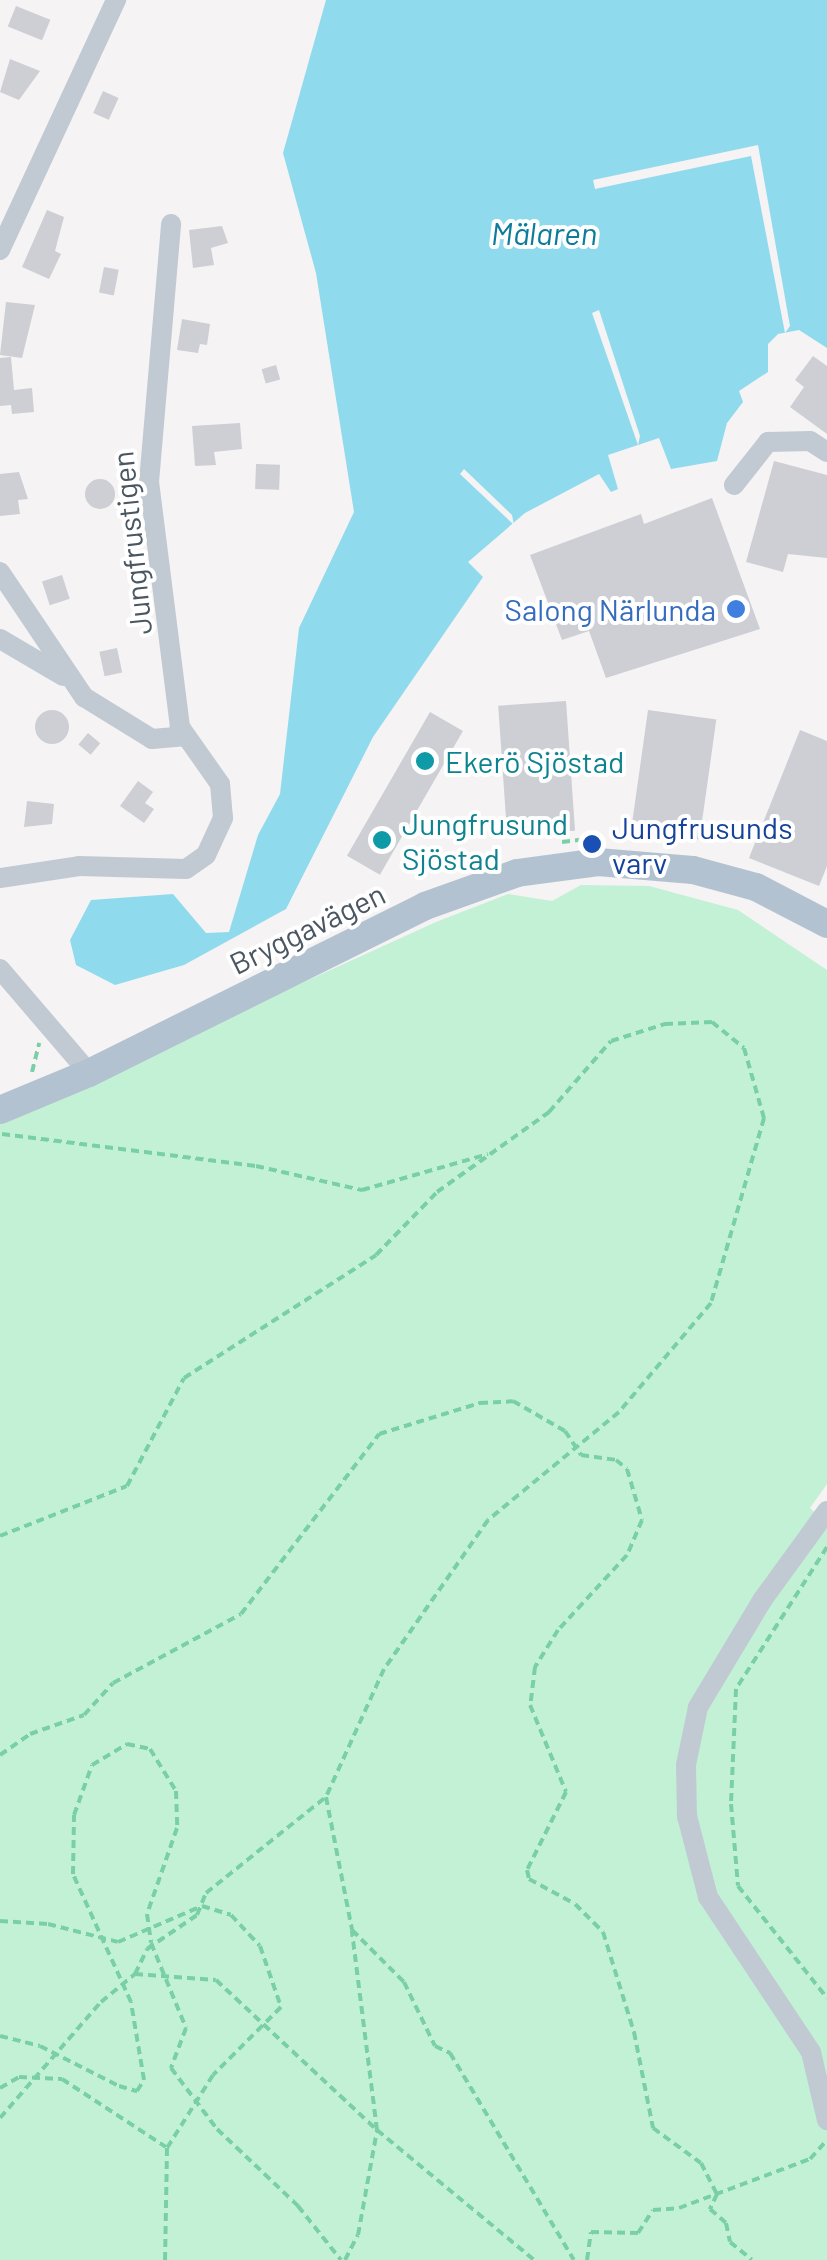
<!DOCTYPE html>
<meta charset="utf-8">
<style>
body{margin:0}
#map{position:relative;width:827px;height:2260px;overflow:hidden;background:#f5f3f3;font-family:Barlow,sans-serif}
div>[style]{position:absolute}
.green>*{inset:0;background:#c3f1d5}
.water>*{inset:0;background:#90daee}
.pier>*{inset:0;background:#f5f3f3}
.building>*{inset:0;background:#cdcfd5;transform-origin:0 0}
.round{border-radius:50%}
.path>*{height:4px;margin-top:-2px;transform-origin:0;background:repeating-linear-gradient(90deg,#7ad0a6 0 8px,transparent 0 13px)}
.minor>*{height:20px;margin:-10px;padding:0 10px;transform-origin:10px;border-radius:10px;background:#c1cad2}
.major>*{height:28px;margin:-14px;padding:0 14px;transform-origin:14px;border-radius:14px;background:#b3c2d1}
.dots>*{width:28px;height:28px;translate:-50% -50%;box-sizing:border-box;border:5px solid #fff;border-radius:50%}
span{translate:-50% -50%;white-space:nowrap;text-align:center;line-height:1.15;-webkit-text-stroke:8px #fff;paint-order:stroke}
.street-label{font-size:30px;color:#4a5661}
.shop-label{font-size:30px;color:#366cbe}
.right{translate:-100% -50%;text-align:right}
.culture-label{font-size:30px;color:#0d838f}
.left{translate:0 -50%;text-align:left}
.transit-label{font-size:30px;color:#164399}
.water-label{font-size:32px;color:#0c7c9b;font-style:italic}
</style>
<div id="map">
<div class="green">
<i style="clip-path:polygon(581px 885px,649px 886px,738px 910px,827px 970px,827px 1484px,810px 1508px,827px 1523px,827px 2260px,0 2260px,0 1120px,436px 922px,508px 894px,552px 901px)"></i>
</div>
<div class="water">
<i style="clip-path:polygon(326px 0,827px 0,827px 348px,799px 330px,778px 334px,768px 344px,768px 372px,739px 391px,743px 402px,727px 423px,717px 461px,671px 469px,659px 438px,608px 455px,618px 489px,611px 492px,599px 474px,525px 513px,468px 562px,483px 577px,373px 737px,286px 909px,184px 965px,115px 985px,76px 965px,70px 940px,91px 900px,173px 894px,206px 933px,229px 932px,258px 835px,280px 794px,299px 628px,354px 512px,316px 273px,283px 153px)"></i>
</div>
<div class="pier">
<i style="clip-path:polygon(758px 145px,790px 326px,785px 333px,751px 156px,595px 189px,593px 180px)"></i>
<i style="clip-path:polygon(599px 310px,640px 436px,638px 445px,592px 313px)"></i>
<i style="clip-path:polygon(464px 469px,512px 515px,514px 525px,460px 474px)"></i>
</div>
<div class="building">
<i style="left:16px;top:6px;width:37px;height:22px;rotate:22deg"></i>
<i style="clip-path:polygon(10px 59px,40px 71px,19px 100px,0 92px)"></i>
<i style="left:103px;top:91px;width:17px;height:24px;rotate:24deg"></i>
<i style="clip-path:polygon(47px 210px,64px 217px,55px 251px,61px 254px,49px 279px,22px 267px)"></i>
<i style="clip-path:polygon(222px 226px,228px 243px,211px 248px,214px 265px,193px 268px,189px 230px)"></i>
<i style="left:104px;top:267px;width:15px;height:26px;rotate:11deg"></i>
<i style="clip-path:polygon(6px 302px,35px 305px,22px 358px,0 355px)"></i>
<i style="clip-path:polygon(182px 319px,210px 324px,207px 345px,200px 344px,198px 353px,177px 350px)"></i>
<i style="clip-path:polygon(813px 356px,827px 366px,827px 434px,790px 407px,804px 387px,795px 380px)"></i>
<i style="clip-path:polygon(11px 357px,14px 390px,32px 388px,34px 412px,12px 414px,11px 405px,0 406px,0 358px)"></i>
<i style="left:276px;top:365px;width:15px;height:15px;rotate:74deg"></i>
<i style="clip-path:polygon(240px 423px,242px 449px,214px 452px,216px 465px,195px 466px,192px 426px)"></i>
<i style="clip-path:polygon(774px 461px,827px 475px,827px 558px,788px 554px,783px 572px,746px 562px)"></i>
<i style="left:256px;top:464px;width:24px;height:25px;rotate:2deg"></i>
<i style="clip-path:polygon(19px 472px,28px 499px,18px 500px,20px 514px,0 516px,0 474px)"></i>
<i class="round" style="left:85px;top:479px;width:30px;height:30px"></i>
<i style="clip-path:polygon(712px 498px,760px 629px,606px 678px,589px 631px,562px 640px,530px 555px,641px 514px,644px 524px)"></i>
<i style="left:62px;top:575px;width:25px;height:21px;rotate:72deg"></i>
<i style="left:117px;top:648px;width:25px;height:18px;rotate:78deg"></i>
<i style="left:566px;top:701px;width:130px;height:68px;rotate:86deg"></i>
<i class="round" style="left:35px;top:710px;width:34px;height:34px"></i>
<i style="left:648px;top:710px;width:69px;height:121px;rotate:8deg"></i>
<i style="left:430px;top:712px;width:38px;height:166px;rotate:30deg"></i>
<i style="clip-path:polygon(800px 730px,827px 741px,827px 866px,819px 886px,749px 858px)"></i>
<i style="left:88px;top:733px;width:16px;height:15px;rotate:40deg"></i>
<i style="clip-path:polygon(138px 781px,153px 792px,145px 803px,154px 809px,144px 823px,120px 806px)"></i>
<i style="clip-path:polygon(27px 801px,54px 804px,52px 824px,24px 827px)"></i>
</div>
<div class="path">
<i style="left:562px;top:842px;width:35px;rotate:-7deg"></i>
<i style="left:32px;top:1072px;width:30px;rotate:-76deg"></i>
<i style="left:2px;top:1134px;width:256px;rotate:7.2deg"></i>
<i style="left:256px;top:1166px;width:109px;rotate:12.8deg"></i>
<i style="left:362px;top:1190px;width:131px;rotate:-15.9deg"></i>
<i style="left:0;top:1536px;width:136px;rotate:-21.5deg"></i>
<i style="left:127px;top:1486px;width:122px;rotate:-62.2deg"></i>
<i style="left:184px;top:1378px;width:228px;rotate:-32.6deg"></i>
<i style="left:376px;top:1255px;width:88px;rotate:-45.9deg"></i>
<i style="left:437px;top:1192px;width:138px;rotate:-35.5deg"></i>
<i style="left:549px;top:1112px;width:94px;rotate:-48.9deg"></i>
<i style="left:611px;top:1041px;width:57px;rotate:-17.5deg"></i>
<i style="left:665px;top:1024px;width:47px;rotate:-2.4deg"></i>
<i style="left:712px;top:1022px;width:41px;rotate:39.1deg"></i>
<i style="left:744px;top:1048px;width:73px;rotate:74.1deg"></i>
<i style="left:764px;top:1118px;width:192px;rotate:106deg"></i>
<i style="left:711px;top:1303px;width:143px;rotate:130.2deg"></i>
<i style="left:619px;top:1412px;width:170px;rotate:140.5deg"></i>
<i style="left:488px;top:1520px;width:182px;rotate:124.9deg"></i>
<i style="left:384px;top:1669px;width:141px;rotate:114.4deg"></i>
<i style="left:326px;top:1797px;width:136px;rotate:78.9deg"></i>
<i style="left:352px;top:1930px;width:74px;rotate:45deg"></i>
<i style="left:404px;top:1982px;width:71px;rotate:64.2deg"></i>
<i style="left:435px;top:2046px;width:17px;rotate:25deg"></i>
<i style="left:450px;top:2053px;width:241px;rotate:59.1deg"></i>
<i style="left:827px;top:1547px;width:169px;rotate:122.7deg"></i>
<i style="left:736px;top:1689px;width:115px;rotate:92.5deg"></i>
<i style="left:731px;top:1804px;width:82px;rotate:85.1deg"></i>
<i style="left:738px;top:1886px;width:143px;rotate:51.5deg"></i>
<i style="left:0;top:1755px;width:37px;rotate:-35deg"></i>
<i style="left:30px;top:1734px;width:57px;rotate:-19.4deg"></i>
<i style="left:84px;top:1715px;width:43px;rotate:-47.8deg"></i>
<i style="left:113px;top:1683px;width:145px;rotate:-28.3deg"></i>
<i style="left:241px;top:1614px;width:227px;rotate:-52.5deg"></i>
<i style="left:379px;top:1434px;width:106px;rotate:-17.1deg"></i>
<i style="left:480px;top:1403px;width:33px;rotate:-3deg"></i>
<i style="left:513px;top:1401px;width:60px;rotate:30deg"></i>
<i style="left:565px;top:1431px;width:29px;rotate:56deg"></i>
<i style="left:581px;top:1455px;width:35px;rotate:8deg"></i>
<i style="left:616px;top:1460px;width:14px;rotate:39deg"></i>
<i style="left:627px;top:1469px;width:53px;rotate:73.6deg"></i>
<i style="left:642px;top:1520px;width:38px;rotate:113deg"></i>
<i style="left:627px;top:1555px;width:102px;rotate:132.6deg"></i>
<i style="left:558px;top:1630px;width:44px;rotate:121.9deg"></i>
<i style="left:535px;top:1667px;width:38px;rotate:97deg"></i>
<i style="left:530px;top:1705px;width:94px;rotate:67.5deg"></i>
<i style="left:566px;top:1792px;width:87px;rotate:116.6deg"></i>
<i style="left:527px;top:1870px;width:9px;rotate:77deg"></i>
<i style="left:529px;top:1879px;width:52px;rotate:28.5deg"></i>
<i style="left:575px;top:1904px;width:40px;rotate:45deg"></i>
<i style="left:603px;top:1932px;width:105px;rotate:72.8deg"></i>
<i style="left:634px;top:2032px;width:98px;rotate:78.8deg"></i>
<i style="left:653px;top:2128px;width:59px;rotate:36.1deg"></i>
<i style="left:701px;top:2163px;width:35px;rotate:63deg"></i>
<i style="left:717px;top:2194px;width:17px;rotate:115deg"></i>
<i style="left:710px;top:2209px;width:21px;rotate:41deg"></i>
<i style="left:726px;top:2223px;width:19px;rotate:78deg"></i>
<i style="left:730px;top:2242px;width:28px;rotate:39deg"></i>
<i style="left:0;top:1921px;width:48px;rotate:3.6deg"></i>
<i style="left:48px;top:1924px;width:72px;rotate:14.4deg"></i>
<i style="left:118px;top:1942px;width:91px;rotate:-23.2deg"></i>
<i style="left:202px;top:1906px;width:30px;rotate:17deg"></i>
<i style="left:231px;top:1915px;width:42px;rotate:46.9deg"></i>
<i style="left:260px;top:1946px;width:65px;rotate:71deg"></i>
<i style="left:281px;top:2007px;width:96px;rotate:135deg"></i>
<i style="left:213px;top:2075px;width:86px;rotate:122.2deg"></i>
<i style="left:167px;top:2148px;width:112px;rotate:91deg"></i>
<i style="left:135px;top:1974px;width:28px;rotate:-64deg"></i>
<i style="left:147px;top:1949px;width:60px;rotate:-34.2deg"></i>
<i style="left:197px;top:1915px;width:24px;rotate:-68deg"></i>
<i style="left:206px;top:1893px;width:154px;rotate:-38.7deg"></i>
<i style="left:0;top:2036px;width:41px;rotate:14deg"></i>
<i style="left:40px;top:2046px;width:89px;rotate:26.9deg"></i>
<i style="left:119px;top:2086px;width:19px;rotate:16deg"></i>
<i style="left:137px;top:2091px;width:13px;rotate:-58deg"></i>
<i style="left:144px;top:2080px;width:79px;rotate:-99.5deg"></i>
<i style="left:131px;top:2002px;width:141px;rotate:-114.4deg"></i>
<i style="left:73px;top:1874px;width:59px;rotate:-89deg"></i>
<i style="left:74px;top:1815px;width:53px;rotate:-70.2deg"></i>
<i style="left:92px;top:1765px;width:41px;rotate:-31deg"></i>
<i style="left:127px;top:1744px;width:24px;rotate:12deg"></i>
<i style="left:150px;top:1749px;width:49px;rotate:58.2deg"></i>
<i style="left:176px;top:1791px;width:37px;rotate:88deg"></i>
<i style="left:177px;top:1828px;width:91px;rotate:109.2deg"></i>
<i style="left:147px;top:1914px;width:29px;rotate:82deg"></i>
<i style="left:151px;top:1943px;width:92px;rotate:67.6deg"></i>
<i style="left:186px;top:2028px;width:43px;rotate:110.6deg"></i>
<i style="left:171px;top:2068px;width:76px;rotate:53deg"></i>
<i style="left:217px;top:2129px;width:112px;rotate:43.5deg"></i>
<i style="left:298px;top:2206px;width:69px;rotate:51.5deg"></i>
<i style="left:0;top:2088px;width:22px;rotate:-30deg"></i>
<i style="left:19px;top:2077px;width:43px;rotate:2.7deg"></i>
<i style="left:62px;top:2079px;width:124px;rotate:33.2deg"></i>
<i style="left:0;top:2118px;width:154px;rotate:-49deg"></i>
<i style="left:101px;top:2002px;width:44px;rotate:-39.5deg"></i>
<i style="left:135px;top:1974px;width:81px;rotate:4.2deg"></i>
<i style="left:216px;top:1980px;width:220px;rotate:43deg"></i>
<i style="left:377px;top:2130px;width:204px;rotate:39.6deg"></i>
<i style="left:345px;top:2260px;width:28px;rotate:-63deg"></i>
<i style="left:358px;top:2235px;width:107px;rotate:-79.7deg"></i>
<i style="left:377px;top:2130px;width:201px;rotate:-97.2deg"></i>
<i style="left:587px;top:2260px;width:28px;rotate:-82deg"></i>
<i style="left:591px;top:2232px;width:47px;rotate:1.2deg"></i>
<i style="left:638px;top:2233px;width:27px;rotate:-57deg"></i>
<i style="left:653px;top:2210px;width:26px;rotate:-4deg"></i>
<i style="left:679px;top:2208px;width:140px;rotate:-20.5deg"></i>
<i style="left:810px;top:2159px;width:25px;rotate:-48deg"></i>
</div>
<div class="minor">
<i style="left:0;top:250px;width:276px;rotate:-65.1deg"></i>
<i style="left:734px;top:485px;width:55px;rotate:-51.7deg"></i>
<i style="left:768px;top:442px;width:42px;rotate:-1.4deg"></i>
<i style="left:810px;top:441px;width:20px;rotate:33deg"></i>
<i style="left:0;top:572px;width:151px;rotate:56.1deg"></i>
<i style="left:84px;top:697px;width:80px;rotate:31.7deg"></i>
<i style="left:152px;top:739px;width:32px;rotate:-5deg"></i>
<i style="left:0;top:639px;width:73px;rotate:30.4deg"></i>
<i style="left:0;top:878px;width:80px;rotate:-8.6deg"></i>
<i style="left:79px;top:866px;width:107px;rotate:1.6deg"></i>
<i style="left:186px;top:869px;width:24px;rotate:-35deg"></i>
<i style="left:206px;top:855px;width:41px;rotate:-65.3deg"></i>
<i style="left:223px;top:818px;width:34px;rotate:-95deg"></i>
<i style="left:220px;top:784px;width:70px;rotate:-125.1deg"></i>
<i style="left:180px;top:727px;width:247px;rotate:-97.2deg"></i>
<i style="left:149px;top:482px;width:259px;rotate:-85.1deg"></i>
<i style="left:0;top:969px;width:137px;rotate:49.4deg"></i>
<i style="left:827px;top:1511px;width:109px;rotate:126deg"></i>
<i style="left:763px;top:1599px;width:126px;rotate:121deg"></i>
<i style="left:698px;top:1707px;width:59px;rotate:101.7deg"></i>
<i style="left:686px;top:1765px;width:51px;rotate:88.9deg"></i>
<i style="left:687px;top:1816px;width:84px;rotate:75.5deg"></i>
<i style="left:708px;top:1897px;width:186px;rotate:56.4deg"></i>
<i style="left:811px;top:2052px;width:70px;rotate:76.8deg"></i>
</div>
<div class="major">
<i style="left:0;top:1110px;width:96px;rotate:-22.6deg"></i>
<i style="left:89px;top:1073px;width:375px;rotate:-26.4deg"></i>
<i style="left:425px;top:906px;width:98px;rotate:-19.7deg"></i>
<i style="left:517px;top:873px;width:82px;rotate:-7.7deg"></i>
<i style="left:598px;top:862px;width:95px;rotate:4.8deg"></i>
<i style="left:693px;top:870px;width:65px;rotate:15.1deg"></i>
<i style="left:756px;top:887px;width:80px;rotate:27.5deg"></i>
</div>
<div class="dots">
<i style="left:736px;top:609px;background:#3f7fe0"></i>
<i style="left:425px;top:761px;background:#0f9aa8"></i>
<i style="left:382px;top:840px;background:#0f9aa8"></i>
<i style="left:592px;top:844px;background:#1a4fb4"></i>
</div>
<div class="street-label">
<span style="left:131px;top:543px;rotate:-96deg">Jungfrustigen</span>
<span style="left:307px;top:928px;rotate:-26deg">Bryggavägen</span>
</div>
<div class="shop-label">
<span class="right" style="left:716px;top:609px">Salong Närlunda</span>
</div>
<div class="culture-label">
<span class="left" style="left:445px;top:761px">Ekerö Sjöstad</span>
<span class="left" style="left:402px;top:840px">Jungfrusund<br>Sjöstad</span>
</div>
<div class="transit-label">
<span class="left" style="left:612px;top:844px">Jungfrusunds<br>varv</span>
</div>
<div class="water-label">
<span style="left:544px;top:232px">Mälaren</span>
</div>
</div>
